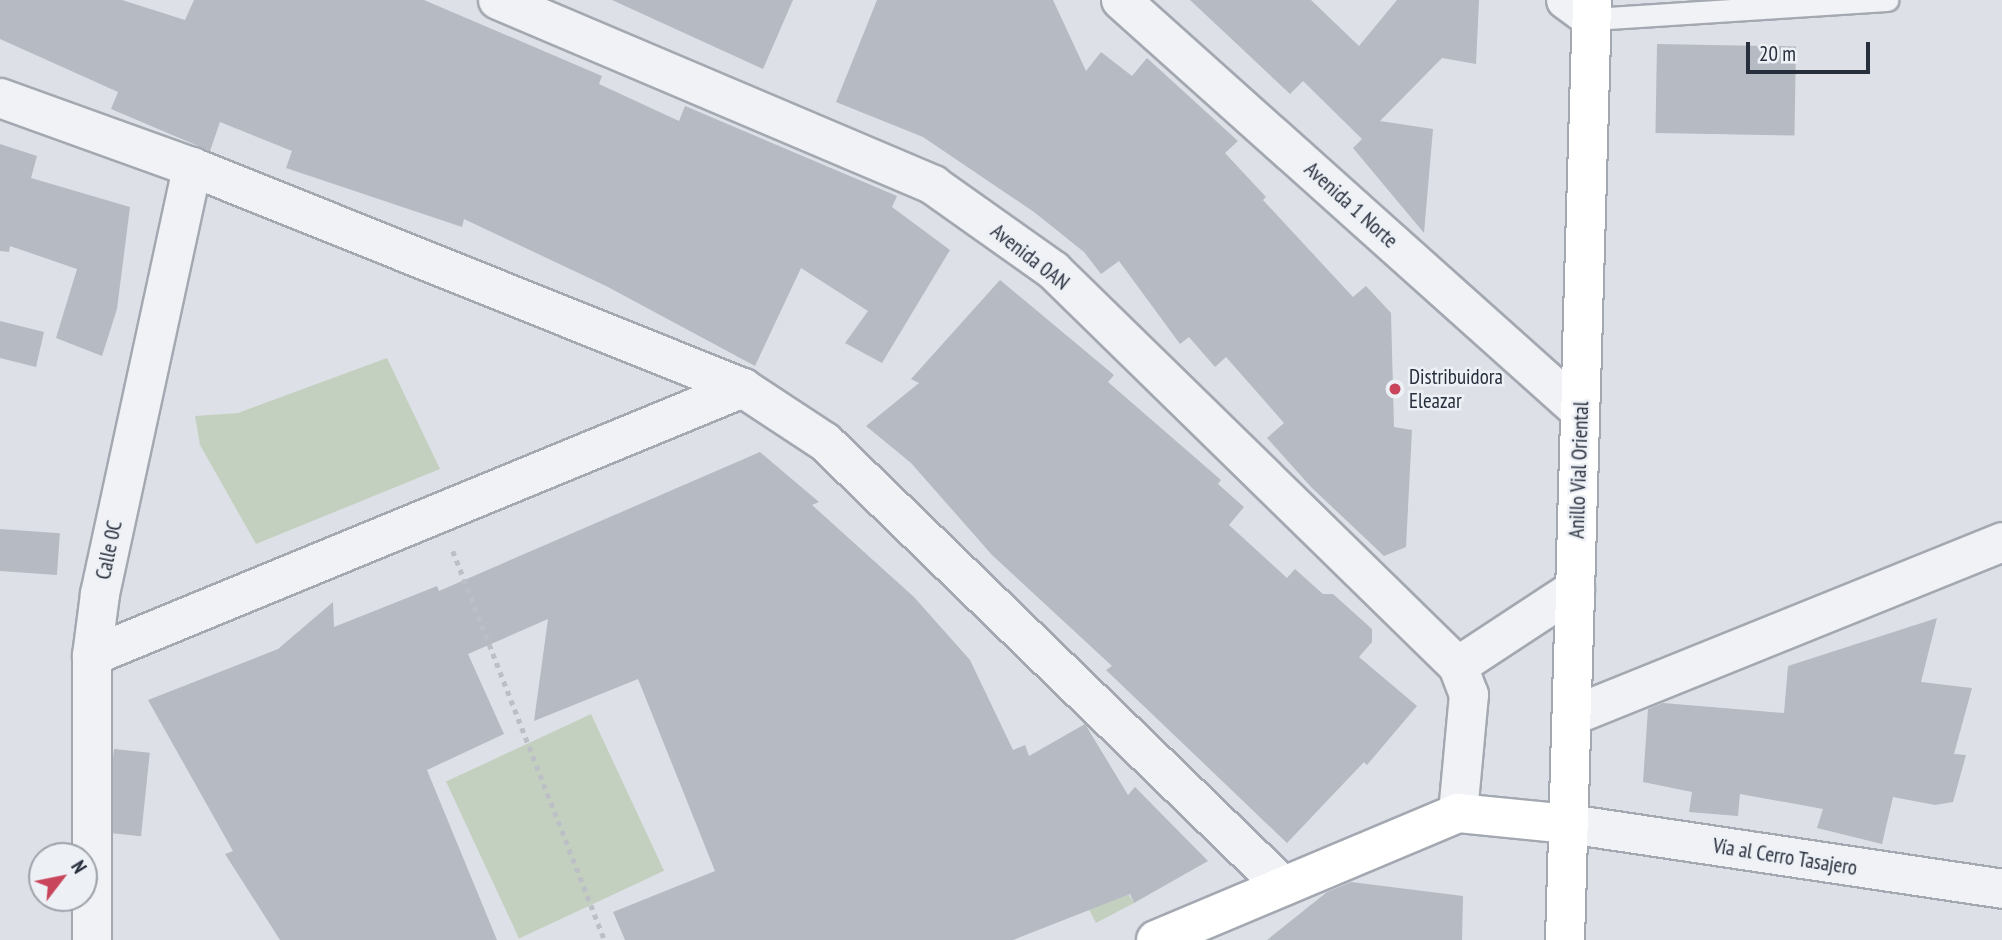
<!DOCTYPE html>
<meta charset="utf-8">
<style>
body{margin:0}
#map{position:relative;width:2002px;height:940px;overflow:hidden;background:#dde1e7;font-family:"PT Sans Narrow",sans-serif}
div>[style]{position:absolute}
.green>*{inset:0;background:#c4d0bf;transform-origin:0 0}
.building>*{inset:0;background:#b5bac3;transform-origin:0 0}
.path>*{height:4.5px;margin-top:-2.25px;transform-origin:0;background:repeating-linear-gradient(90deg,#bcbfc5 0 5px,transparent 0 10px)}
.roads{filter:drop-shadow(2px 0 #a3a8b1) drop-shadow(-2px 0 #a3a8b1) drop-shadow(0 2px #a3a8b1) drop-shadow(0 -2px #a3a8b1)}
.lane>*{height:21px;margin:-10.5px;padding:0 10.5px;transform-origin:10.5px;border-radius:10.5px;background:#f0f2f5}
.street>*{height:38px;margin:-19px;padding:0 19px;transform-origin:19px;border-radius:19px;background:#f0f2f5}
.secondary>*{height:38px;margin:-19px;padding:0 19px;transform-origin:19px;border-radius:19px;background:#fff}
.highway>*{height:38px;margin:-19px;padding:0 19px;transform-origin:19px;border-radius:19px;background:#fff}
.dots>*{width:19px;height:19px;translate:-50% -50%;box-sizing:border-box;border:4px solid #edf0f5;border-radius:50%}
span{translate:-50% -50%;white-space:nowrap;text-align:center;line-height:1.15;-webkit-text-stroke:5px #edf0f5;paint-order:stroke}
.street-label{font-size:21px;color:#272f3d}
.poi-label{font-size:21px;color:#272f3d}
.left{translate:0 -50%;text-align:left}
.north{position:absolute;left:28px;top:842px;width:70px;height:70px;box-sizing:border-box;background:#edf0f5;border:2px solid #9ea3ab;border-radius:50%;rotate:58deg;font-size:19px;font-weight:700;line-height:28px;text-align:center;color:#272f3d}
.north::after{content:'';display:block;margin:auto;width:24px;height:32px;background:#c9455b;clip-path:polygon(50% 0,100% 100%,50% 72%,0 100%)}
.scale{position:absolute;left:1746px;top:42px;width:124px;height:32px;box-sizing:border-box;border:4px solid #272f3d;border-top:0;padding-left:9px;font-size:21px;line-height:24px;white-space:nowrap;color:#272f3d;-webkit-text-stroke:5px #edf0f5;paint-order:stroke}
</style>
<div id="map">
<div class="green">
<i style="clip-path:polygon(387px 358px,440px 469px,256px 544px,200px 445px,195px 416px,238px 413px)"></i>
<i style="left:591px;top:714px;width:173px;height:160px;rotate:65deg"></i>
<i style="clip-path:polygon(1087px 827px,1134px 903px,1096px 923px,1067px 867px)"></i>
</div>
<div class="building">
<i style="clip-path:polygon(0 0,122px 0,185px 20px,194px 0,424px 0,602px 76px,599px 84px,679px 121px,685px 106px,897px 196px,892px 207px,950px 250px,882px 363px,845px 343px,868px 311px,801px 268px,755px 366px,606px 286px,464px 219px,462px 227px,286px 168px,292px 151px,220px 122px,210px 151px,111px 109px,118px 92px,0 39px)"></i>
<i style="clip-path:polygon(612px 0,793px 0,763px 69px)"></i>
<i style="clip-path:polygon(877px 0,1053px 0,1086px 71px,1101px 52px,1132px 76px,1147px 58px,1238px 141px,1225px 153px,1266px 197px,1263px 200px,1353px 297px,1366px 286px,1391px 313px,1394px 427px,1412px 430px,1406px 547px,1384px 556px,1311px 487px,1267px 438px,1284px 423px,1226px 357px,1215px 367px,1189px 337px,1180px 344px,1119px 261px,1101px 274px,1084px 252px,1034px 212px,923px 137px,836px 102px)"></i>
<i style="clip-path:polygon(1190px 0,1311px 0,1359px 46px,1397px 0,1479px 0,1476px 64px,1442px 58px,1380px 121px,1433px 129px,1424px 233px,1353px 148px,1362px 139px,1303px 81px,1290px 94px)"></i>
<i style="left:1657px;top:44px;width:139px;height:89px;rotate:1deg"></i>
<i style="clip-path:polygon(0 144px,37px 156px,31px 178px,130px 207px,117px 309px,102px 356px,56px 338px,77px 269px,10px 246px,9px 252px,0 251px)"></i>
<i style="clip-path:polygon(1000px 280px,1114px 375px,1108px 382px,1221px 480px,1218px 484px,1244px 507px,1229px 525px,1287px 578px,1295px 569px,1323px 594px,1333px 594px,1372px 629px,1372px 642px,1359px 657px,1417px 706px,1367px 765px,1364px 762px,1287px 843px,1106px 670px,1112px 666px,992px 555px,911px 463px,866px 426px,919px 383px,911px 379px)"></i>
<i style="clip-path:polygon(0 321px,44px 332px,36px 367px,0 358px)"></i>
<i style="clip-path:polygon(760px 452px,819px 502px,812px 505px,914px 597px,970px 660px,1013px 750px,1025px 745px,1029px 756px,1085px 724px,1128px 795px,1135px 787px,1208px 861px,1134px 903px,1130px 894px,1013px 940px,625px 940px,613px 912px,715px 871px,638px 679px,534px 721px,548px 619px,468px 654px,504px 734px,427px 770px,497px 940px,280px 940px,225px 854px,233px 851px,148px 700px,278px 649px,333px 602px,334px 627px,437px 586px,439px 591px)"></i>
<i style="left:0;top:529px;width:60px;height:42px;rotate:4deg"></i>
<i style="clip-path:polygon(1937px 618px,1921px 682px,1972px 688px,1954px 754px,1966px 755px,1953px 802px,1935px 805px,1893px 797px,1882px 844px,1817px 828px,1823px 809px,1740px 794px,1738px 816px,1689px 812px,1692px 792px,1643px 782px,1648px 709px,1663px 703px,1784px 713px,1788px 666px)"></i>
<i style="left:114px;top:749px;width:36px;height:84px;rotate:6deg"></i>
<i style="clip-path:polygon(1351px 882px,1463px 896px,1462px 940px,1267px 940px,1327px 892px)"></i>
</div>
<div class="path">
<i style="left:453px;top:551px;width:418px;rotate:68.7deg"></i>
</div>
<div class="roads">
<div class="lane">
<i style="left:1592px;top:19px;width:296px;rotate:-3.7deg"></i>
</div>
<div class="street">
<i style="left:498px;top:0;width:473px;rotate:23deg"></i>
<i style="left:933px;top:185px;width:147px;rotate:35.3deg"></i>
<i style="left:1053px;top:270px;width:566px;rotate:44.36deg"></i>
<i style="left:1121px;top:0;width:616px;rotate:41.84deg"></i>
<i style="left:1566px;top:0;width:32px;rotate:36deg"></i>
<i style="left:0;top:98px;width:204px;rotate:19.8deg"></i>
<i style="left:192px;top:167px;width:594px;rotate:21.86deg"></i>
<i style="left:743px;top:388px;width:98px;rotate:33.4deg"></i>
<i style="left:825px;top:442px;width:638px;rotate:44.11deg"></i>
<i style="left:92px;top:656px;width:704px;rotate:-22.38deg"></i>
<i style="left:1572px;top:716px;width:464px;rotate:-22deg"></i>
<i style="left:1458px;top:813px;width:119px;rotate:-84.7deg"></i>
<i style="left:1469px;top:695px;width:31px;rotate:-111deg"></i>
<i style="left:1458px;top:666px;width:140px;rotate:-33.3deg"></i>
<i style="left:1569px;top:824px;width:438px;rotate:8.5deg"></i>
<i style="left:92px;top:940px;width:284px;rotate:-90deg"></i>
<i style="left:92px;top:656px;width:63px;rotate:-82.6deg"></i>
<i style="left:100px;top:594px;width:437px;rotate:-77.8deg"></i>
</div>
<div class="secondary">
<i style="left:1156px;top:940px;width:328px;rotate:-22.8deg"></i>
<i style="left:1458px;top:813px;width:112px;rotate:5.7deg"></i>
</div>
<div class="highway">
<i style="left:1565px;top:940px;width:940px;rotate:-88.35deg"></i>
</div>
</div>
<div class="dots">
<i style="left:1395px;top:389px;background:#c9455b"></i>
</div>
<div class="street-label">
<span style="left:1351px;top:205px;rotate:42deg">Avenida 1 Norte</span>
<span style="left:1030px;top:257px;rotate:38deg">Avenida 0AN</span>
<span style="left:1579px;top:470px;rotate:-88deg">Anillo Vial Oriental</span>
<span style="left:109px;top:550px;rotate:-78deg">Calle 0C</span>
<span style="left:1785px;top:857px;rotate:9deg">Vía al Cerro Tasajero</span>
</div>
<div class="poi-label">
<span class="left" style="left:1409px;top:389px">Distribuidora<br>Eleazar</span>
</div>
<div class="north">N</div>
<div class="scale">20 m</div>
</div>
